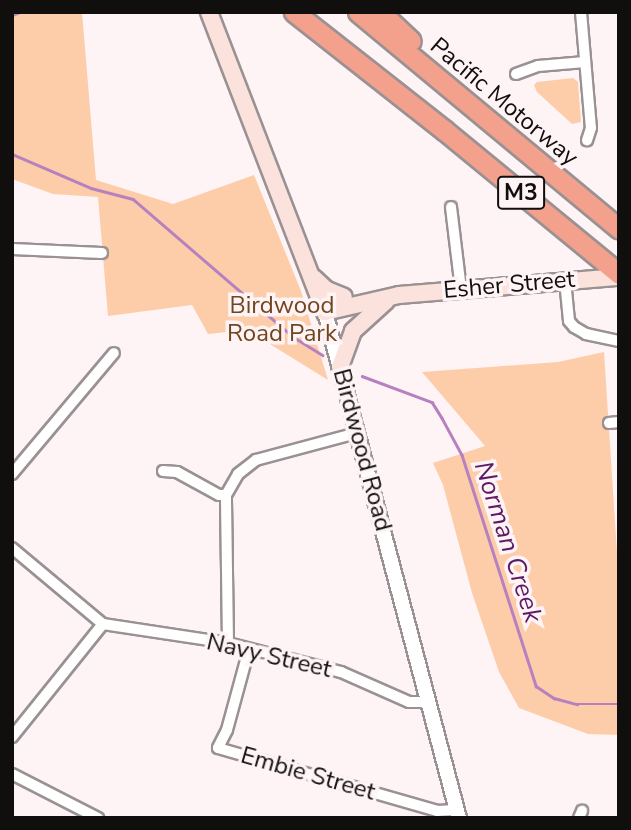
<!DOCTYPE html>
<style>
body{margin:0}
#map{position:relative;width:631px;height:830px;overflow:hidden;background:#fef4f5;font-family:"Nunito Sans",sans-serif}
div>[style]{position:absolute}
.green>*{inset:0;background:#fdcdaa}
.stream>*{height:2.5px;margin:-1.25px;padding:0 1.25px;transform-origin:1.25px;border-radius:1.25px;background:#b781bf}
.roads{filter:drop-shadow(2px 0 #9a9192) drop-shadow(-2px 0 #9a9192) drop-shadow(0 2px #9a9192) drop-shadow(0 -2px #9a9192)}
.minor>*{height:10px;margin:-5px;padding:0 5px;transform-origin:5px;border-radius:5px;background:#fff}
.tertiary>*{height:14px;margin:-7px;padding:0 7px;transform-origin:7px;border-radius:7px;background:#fff}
.secondary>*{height:16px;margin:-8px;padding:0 8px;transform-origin:8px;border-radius:8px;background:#fbe2dd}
.motorway>*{height:19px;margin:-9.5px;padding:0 9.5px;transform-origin:9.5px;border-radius:9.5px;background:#f3a08d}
span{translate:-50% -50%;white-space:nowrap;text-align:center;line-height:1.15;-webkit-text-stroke:7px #fef4f5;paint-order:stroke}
.shield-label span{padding:2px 5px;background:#fef4f5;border:2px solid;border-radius:5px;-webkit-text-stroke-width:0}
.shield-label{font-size:23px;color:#110e0e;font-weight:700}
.street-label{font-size:24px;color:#110e0e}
.park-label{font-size:24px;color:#73451f}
.water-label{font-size:26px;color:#5c1a66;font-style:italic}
.frame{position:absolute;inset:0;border:14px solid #110e0e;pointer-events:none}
</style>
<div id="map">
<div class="green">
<i style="clip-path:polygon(12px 12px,82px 12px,96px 180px,173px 204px,254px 175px,301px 291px,328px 380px,247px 330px,208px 334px,192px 305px,108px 316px,98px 197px,53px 194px,12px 179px)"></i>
<i style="clip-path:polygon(573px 78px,578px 82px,581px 122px,572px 124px,537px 92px,534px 85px,537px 82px)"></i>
<i style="clip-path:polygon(604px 352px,619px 583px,619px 735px,588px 734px,519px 708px,499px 672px,472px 593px,443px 485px,433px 463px,485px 446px,422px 372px,558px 362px)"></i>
</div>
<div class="stream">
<i style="left:12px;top:15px;width:9px;rotate:-21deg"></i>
<i style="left:12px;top:154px;width:86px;rotate:23.3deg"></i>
<i style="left:91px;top:188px;width:43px;rotate:14.7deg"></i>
<i style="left:133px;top:199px;width:210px;rotate:40.7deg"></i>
<i style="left:292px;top:336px;width:36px;rotate:32deg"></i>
<i style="left:362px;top:376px;width:75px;rotate:20.4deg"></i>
<i style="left:432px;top:402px;width:19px;rotate:58deg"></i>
<i style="left:442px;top:418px;width:42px;rotate:61.6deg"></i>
<i style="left:462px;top:455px;width:243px;rotate:72.2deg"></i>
<i style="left:536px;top:686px;width:22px;rotate:34deg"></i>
<i style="left:554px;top:698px;width:24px;rotate:15deg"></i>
<i style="left:577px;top:704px;width:42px"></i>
</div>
<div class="roads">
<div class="minor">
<i style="left:581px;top:12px;width:116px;rotate:85.1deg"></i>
<i style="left:591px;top:128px;width:13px;rotate:108deg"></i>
<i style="left:516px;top:74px;width:23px;rotate:-20deg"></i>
<i style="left:538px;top:66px;width:47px;rotate:-4.9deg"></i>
<i style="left:451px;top:207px;width:84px;rotate:83.1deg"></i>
<i style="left:12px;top:249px;width:90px;rotate:2.5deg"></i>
<i style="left:565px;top:280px;width:41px;rotate:84.4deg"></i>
<i style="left:569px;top:321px;width:8px;rotate:50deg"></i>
<i style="left:574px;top:327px;width:14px;rotate:30deg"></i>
<i style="left:586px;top:334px;width:34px;rotate:12deg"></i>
<i style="left:609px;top:423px;width:10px;rotate:-6deg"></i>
<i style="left:163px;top:471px;width:14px;rotate:4deg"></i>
<i style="left:177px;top:472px;width:48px;rotate:28.7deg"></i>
<i style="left:219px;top:495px;width:7px"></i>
<i style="left:12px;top:474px;width:158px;rotate:-49.9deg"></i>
<i style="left:12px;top:548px;width:119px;rotate:39.9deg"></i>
<i style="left:103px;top:624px;width:126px;rotate:8.6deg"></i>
<i style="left:228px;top:643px;width:117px;rotate:14.4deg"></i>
<i style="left:341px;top:672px;width:74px;rotate:23.8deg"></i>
<i style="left:409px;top:702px;width:20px"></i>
<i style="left:228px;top:643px;width:148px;rotate:-90.8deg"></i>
<i style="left:226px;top:495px;width:24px;rotate:-60deg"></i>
<i style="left:238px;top:474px;width:23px;rotate:-38deg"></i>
<i style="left:256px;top:460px;width:105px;rotate:-15deg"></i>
<i style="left:249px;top:649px;width:84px;rotate:105.2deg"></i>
<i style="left:227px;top:730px;width:20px;rotate:117deg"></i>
<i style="left:218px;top:748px;width:228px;rotate:16deg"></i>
<i style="left:437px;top:811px;width:20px;rotate:-3deg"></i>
<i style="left:12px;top:737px;width:145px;rotate:-51.2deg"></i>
<i style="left:12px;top:774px;width:97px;rotate:27.1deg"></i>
<i style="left:579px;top:818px;width:8px;rotate:-67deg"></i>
</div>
<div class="tertiary">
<i style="left:325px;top:312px;width:523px;rotate:75.17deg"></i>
</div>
<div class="secondary">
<i style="left:209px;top:12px;width:322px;rotate:68.9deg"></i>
<i style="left:325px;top:312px;width:76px;rotate:-12.9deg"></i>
<i style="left:399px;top:295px;width:221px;rotate:-4.7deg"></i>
<i style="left:314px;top:278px;width:18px;rotate:43deg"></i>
<i style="left:327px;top:290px;width:18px;rotate:22deg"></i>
<i style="left:340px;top:367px;width:38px;rotate:-70deg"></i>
<i style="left:353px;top:331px;width:45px;rotate:-42.3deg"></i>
</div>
<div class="motorway">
<i style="left:294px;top:12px;width:191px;rotate:38.2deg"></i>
<i style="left:444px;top:130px;width:227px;rotate:39.4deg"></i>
<i style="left:358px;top:12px;width:339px;rotate:39.7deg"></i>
<i style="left:380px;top:12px;width:42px;rotate:43.1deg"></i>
</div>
</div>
<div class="shield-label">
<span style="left:521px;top:193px">M3</span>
</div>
<div class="street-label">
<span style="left:504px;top:102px;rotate:40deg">Pacific Motorway</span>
<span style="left:509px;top:285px;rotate:-5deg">Esher Street</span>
<span style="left:362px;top:450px;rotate:75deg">Birdwood Road</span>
<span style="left:269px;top:656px;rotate:13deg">Navy Street</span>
<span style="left:308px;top:774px;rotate:16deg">Embie Street</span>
</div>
<div class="park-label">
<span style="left:282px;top:320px">Birdwood<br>Road Park</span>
</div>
<div class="water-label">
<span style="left:508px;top:542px;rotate:72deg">Norman Creek</span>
</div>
<div class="frame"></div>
</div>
